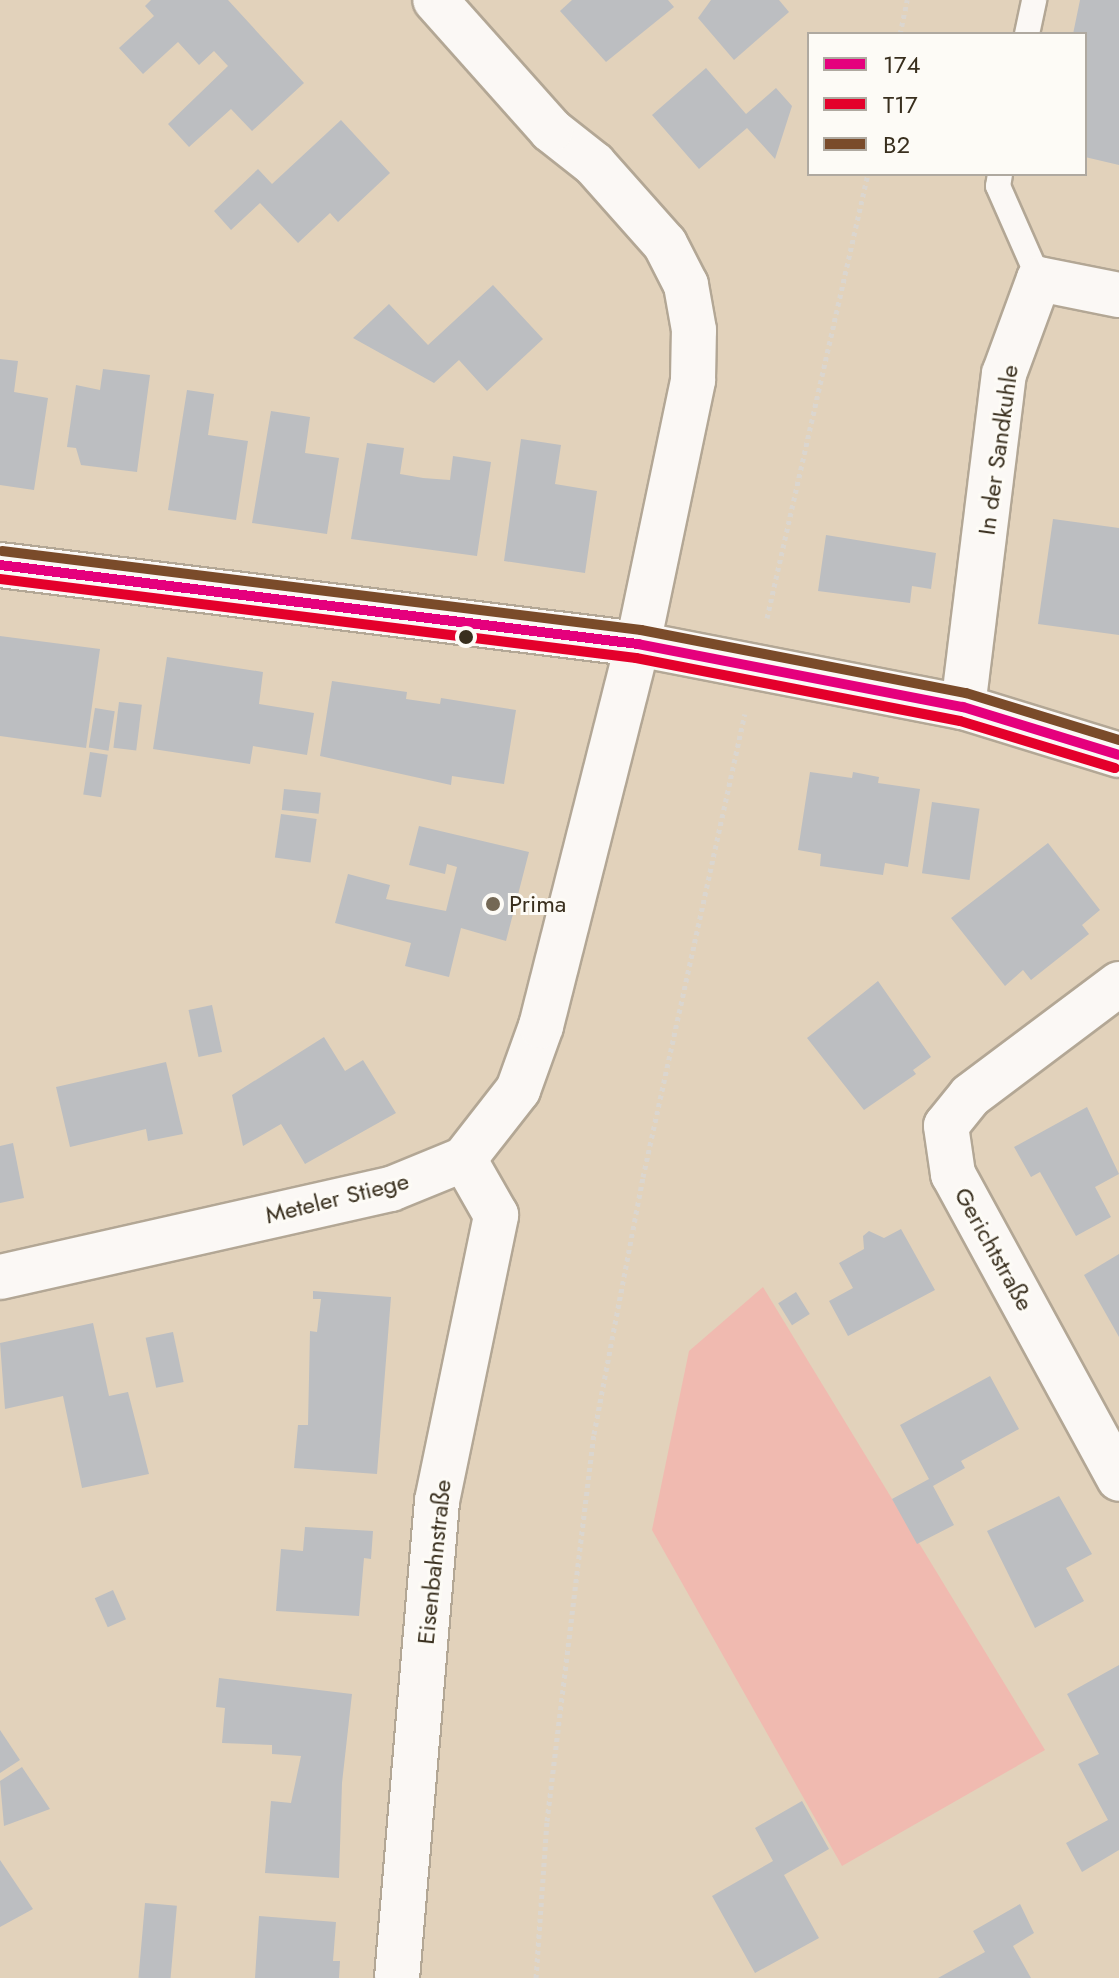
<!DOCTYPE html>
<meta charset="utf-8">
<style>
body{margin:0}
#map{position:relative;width:1119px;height:1978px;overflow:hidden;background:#e2d2bb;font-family:Jost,sans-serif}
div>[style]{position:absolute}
.green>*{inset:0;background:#f0bab0}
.building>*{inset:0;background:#bcbec1;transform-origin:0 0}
.path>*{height:5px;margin-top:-2.5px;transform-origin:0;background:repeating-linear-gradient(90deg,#dbd6cf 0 4px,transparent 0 8px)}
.roads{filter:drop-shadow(2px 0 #b3a795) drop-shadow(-2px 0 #b3a795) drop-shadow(0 2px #b3a795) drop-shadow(0 -2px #b3a795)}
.lane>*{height:24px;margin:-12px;padding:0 12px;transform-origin:12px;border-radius:12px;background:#fbf8f5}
.street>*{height:44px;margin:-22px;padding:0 22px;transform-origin:22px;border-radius:22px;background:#fbf8f5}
.secondary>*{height:44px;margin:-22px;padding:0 22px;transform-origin:22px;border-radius:22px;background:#fbf8f5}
.bus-1>*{height:10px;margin:-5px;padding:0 5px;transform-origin:5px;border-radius:5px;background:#e5007d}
.bus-2>*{height:10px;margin:-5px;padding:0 5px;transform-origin:5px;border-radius:5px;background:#e4002b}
.bus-3>*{height:10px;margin:-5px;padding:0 5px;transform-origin:5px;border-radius:5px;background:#7a4b2a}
.dots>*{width:22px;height:22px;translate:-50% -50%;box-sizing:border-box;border:4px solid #fdfbf6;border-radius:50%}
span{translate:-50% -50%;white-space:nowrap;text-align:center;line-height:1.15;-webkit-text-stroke:6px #fdfbf6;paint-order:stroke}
.street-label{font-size:24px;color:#392f1e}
.poi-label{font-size:24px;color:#392f1e}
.left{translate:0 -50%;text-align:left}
.legend{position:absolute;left:807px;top:32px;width:280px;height:144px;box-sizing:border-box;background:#fdfbf6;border:2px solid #afa9a0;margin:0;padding:10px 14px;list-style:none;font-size:24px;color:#392f1e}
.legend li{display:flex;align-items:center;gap:16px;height:40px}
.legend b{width:40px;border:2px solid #afa9a0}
</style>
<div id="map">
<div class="green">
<i style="clip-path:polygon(763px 1287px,1045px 1750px,842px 1866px,652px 1530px,689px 1351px)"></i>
</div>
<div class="building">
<i style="clip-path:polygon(151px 0,228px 0,304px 83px,252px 131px,231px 109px,189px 147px,168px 124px,228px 66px,214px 51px,199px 65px,178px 42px,143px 74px,119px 48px,154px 16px,145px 6px)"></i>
<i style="clip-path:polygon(572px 0,668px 0,674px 7px,606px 62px,560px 11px)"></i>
<i style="clip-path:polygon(711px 0,779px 0,789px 12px,734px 60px,698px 18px)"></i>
<i style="clip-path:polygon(1080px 0,1119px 0,1119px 165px,1085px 157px,1085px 34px,1073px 34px)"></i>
<i style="clip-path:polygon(706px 68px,746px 114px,776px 88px,792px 106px,775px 159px,747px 128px,699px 169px,652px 115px)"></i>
<i style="clip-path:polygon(341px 120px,390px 173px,338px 222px,330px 213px,298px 243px,260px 203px,231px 230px,214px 211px,258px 169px,272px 184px)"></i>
<i style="clip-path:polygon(493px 285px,543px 339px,487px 391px,459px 360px,434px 383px,353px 338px,389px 304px,428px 345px)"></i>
<i style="clip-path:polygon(0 359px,18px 361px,14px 392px,48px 398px,34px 490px,0 485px)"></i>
<i style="clip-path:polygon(103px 369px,150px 375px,137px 472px,81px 465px,76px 448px,67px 447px,76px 385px,100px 390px)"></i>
<i style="clip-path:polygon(187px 390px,214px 394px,208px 435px,248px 441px,236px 520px,168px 510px)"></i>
<i style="clip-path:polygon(271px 411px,310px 417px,305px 453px,339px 458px,327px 534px,252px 523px)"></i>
<i style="clip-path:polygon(521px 439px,561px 445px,555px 484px,597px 491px,585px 573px,504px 561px)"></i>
<i style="clip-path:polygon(367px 443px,404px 448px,400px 474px,423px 478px,450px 480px,453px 456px,491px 462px,477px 556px,351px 539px)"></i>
<i style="clip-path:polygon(1053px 519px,1119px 528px,1119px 635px,1038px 624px)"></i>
<i style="clip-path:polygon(826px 535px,936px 553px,931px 589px,912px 586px,910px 603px,818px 591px)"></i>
<i style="clip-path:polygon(0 636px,100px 649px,86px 748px,0 736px)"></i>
<i style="clip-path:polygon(167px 657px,263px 672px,259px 704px,314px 713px,307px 755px,253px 746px,250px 764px,153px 749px)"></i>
<i style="clip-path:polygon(332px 681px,407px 692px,406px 699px,440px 704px,441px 698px,516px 710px,504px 784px,452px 776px,451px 785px,320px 756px)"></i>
<i style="left:119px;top:702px;width:23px;height:46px;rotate:7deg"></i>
<i style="left:95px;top:708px;width:20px;height:40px;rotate:9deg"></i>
<i style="left:90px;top:752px;width:18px;height:43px;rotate:9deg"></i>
<i style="clip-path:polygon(810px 772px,852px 778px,853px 772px,879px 777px,878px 783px,920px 789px,908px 867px,885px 863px,883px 875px,820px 866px,821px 854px,798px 850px)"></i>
<i style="left:284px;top:789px;width:37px;height:21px;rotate:6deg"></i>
<i style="left:932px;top:802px;width:48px;height:72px;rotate:8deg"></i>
<i style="left:281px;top:814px;width:36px;height:44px;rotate:8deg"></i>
<i style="clip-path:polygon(419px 826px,529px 852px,506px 941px,461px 928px,449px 977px,405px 966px,411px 943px,335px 923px,348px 874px,390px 885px,386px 899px,446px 911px,457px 867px,447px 864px,445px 874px,409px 865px)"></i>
<i style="clip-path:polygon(1048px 843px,1100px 910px,1082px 925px,1089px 934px,1031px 980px,1023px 970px,1005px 986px,951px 918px)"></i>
<i style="clip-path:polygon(878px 981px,931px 1057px,913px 1070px,916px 1074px,864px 1110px,807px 1038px)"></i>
<i style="left:212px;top:1005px;width:48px;height:24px;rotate:78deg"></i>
<i style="clip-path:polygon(324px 1037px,345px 1071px,363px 1060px,396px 1113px,305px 1164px,281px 1124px,243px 1146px,232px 1095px)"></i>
<i style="clip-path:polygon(166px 1062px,183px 1134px,148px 1141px,146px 1129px,70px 1147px,56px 1087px)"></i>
<i style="clip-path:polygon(1087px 1107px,1119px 1174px,1095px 1187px,1111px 1217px,1076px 1236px,1040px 1172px,1031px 1177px,1014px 1147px)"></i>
<i style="clip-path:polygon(13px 1143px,24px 1198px,0 1203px,0 1146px)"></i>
<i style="clip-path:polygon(901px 1229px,935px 1290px,848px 1336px,829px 1301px,853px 1288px,839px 1263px,864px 1249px,863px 1236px,869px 1231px,884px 1238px)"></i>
<i style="clip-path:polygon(1119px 1254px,1119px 1337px,1084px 1275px)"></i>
<i style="clip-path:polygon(313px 1291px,391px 1297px,377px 1474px,294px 1468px,298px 1425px,308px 1425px,310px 1331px,317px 1332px,321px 1299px,313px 1299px)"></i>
<i style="left:796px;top:1292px;width:26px;height:21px;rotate:58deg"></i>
<i style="clip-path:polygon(93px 1323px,109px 1396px,128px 1392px,149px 1474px,82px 1488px,63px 1396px,5px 1409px,0 1343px)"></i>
<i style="left:173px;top:1332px;width:51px;height:28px;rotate:78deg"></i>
<i style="clip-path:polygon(990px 1376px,1019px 1429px,961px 1461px,965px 1468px,933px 1486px,954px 1525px,917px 1544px,892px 1499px,929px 1479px,900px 1425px)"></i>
<i style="clip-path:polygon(1059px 1496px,1092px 1554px,1066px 1568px,1084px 1601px,1035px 1628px,987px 1531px)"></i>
<i style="clip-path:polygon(305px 1527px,373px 1531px,371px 1559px,364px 1558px,359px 1616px,276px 1611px,281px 1549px,303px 1551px)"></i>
<i style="left:113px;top:1590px;width:32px;height:20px;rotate:66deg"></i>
<i style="clip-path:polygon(1119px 1665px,1119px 1850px,1082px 1872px,1066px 1843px,1108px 1820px,1078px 1764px,1099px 1754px,1067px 1694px)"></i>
<i style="clip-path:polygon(219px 1678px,352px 1694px,342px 1783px,339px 1878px,265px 1873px,271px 1801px,291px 1803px,301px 1756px,272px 1754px,272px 1745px,222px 1743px,225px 1708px,216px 1707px)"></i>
<i style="clip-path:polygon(0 1730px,20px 1760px,0 1773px)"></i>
<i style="clip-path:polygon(22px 1767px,50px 1809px,4px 1826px,0 1781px)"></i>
<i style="clip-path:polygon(802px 1801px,829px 1849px,784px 1875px,819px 1938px,755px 1973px,712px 1896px,773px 1861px,755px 1828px)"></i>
<i style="clip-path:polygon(0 1860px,33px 1909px,0 1927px)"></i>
<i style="left:145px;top:1903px;width:32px;height:75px;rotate:5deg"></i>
<i style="clip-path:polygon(1020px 1904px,1034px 1933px,1013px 1946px,1031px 1978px,938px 1978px,985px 1952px,973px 1931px)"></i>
<i style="clip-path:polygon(259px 1916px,336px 1922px,333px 1961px,340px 1961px,339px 1978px,255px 1978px)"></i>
</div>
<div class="path">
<i style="left:900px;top:34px;width:35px;rotate:-78deg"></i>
<i style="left:767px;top:618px;width:455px;rotate:-77.2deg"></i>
<i style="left:536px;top:1978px;width:157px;rotate:-86deg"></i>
<i style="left:547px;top:1821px;width:390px;rotate:-83.1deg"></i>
<i style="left:594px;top:1434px;width:262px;rotate:-79.2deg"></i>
<i style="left:643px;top:1177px;width:474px;rotate:-77.6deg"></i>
</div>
<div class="roads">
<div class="lane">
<i style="left:1027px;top:34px;width:35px;rotate:-78deg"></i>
<i style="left:1000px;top:174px;width:12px;rotate:99deg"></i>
<i style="left:998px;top:186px;width:102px;rotate:66.2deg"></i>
</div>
<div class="street">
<i style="left:963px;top:707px;width:336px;rotate:-83deg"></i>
<i style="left:1004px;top:374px;width:101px;rotate:-69.8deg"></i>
<i style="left:1039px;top:279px;width:82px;rotate:11.3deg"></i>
<i style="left:1119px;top:984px;width:186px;rotate:143.1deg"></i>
<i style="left:970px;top:1096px;width:38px;rotate:129deg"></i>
<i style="left:946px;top:1126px;width:49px;rotate:81.7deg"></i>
<i style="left:953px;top:1174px;width:347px;rotate:61.4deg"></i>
<i style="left:0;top:1277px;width:401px;rotate:-12.7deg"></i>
<i style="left:391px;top:1189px;width:79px;rotate:-22.3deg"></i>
<i style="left:464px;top:1159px;width:88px;rotate:-52deg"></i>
<i style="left:518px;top:1090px;width:68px;rotate:-70.2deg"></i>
<i style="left:541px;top:1026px;width:394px;rotate:-75.8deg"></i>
<i style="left:638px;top:644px;width:270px;rotate:-78.2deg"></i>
<i style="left:693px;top:380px;width:50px;rotate:-88.9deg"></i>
<i style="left:694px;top:330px;width:46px;rotate:-100.1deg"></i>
<i style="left:686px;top:285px;width:46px;rotate:-117.1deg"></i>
<i style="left:665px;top:244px;width:107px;rotate:-131.6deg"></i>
<i style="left:594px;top:164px;width:55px;rotate:-141.7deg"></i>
<i style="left:551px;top:130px;width:174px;rotate:-131.7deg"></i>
<i style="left:397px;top:1978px;width:479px;rotate:-85.2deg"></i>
<i style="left:437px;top:1501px;width:292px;rotate:-78.3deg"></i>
<i style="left:496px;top:1215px;width:64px;rotate:-119.7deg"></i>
</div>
<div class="secondary">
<i style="left:0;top:565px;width:643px;rotate:7.06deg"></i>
<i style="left:638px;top:644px;width:331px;rotate:11deg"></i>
<i style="left:963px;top:707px;width:163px;rotate:17.1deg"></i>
</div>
</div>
<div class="bus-1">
<i style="left:0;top:565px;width:643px;rotate:7.06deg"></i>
<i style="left:638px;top:644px;width:331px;rotate:11deg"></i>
<i style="left:963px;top:707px;width:163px;rotate:17.1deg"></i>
</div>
<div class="bus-2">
<i style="left:0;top:579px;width:641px;rotate:7.08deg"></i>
<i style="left:636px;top:658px;width:330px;rotate:11deg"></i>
<i style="left:960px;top:721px;width:162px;rotate:16.9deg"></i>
</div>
<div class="bus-3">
<i style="left:2px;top:551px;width:644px;rotate:7.05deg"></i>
<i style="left:641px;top:630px;width:331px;rotate:11deg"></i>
<i style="left:966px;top:693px;width:160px;rotate:17.1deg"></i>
</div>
<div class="dots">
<i style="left:466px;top:637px;background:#392f1e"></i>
<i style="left:493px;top:904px;background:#746855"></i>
</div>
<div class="street-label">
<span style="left:998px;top:450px;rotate:-82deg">In der Sandkuhle</span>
<span style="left:337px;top:1198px;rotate:-14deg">Meteler Stiege</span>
<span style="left:994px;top:1249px;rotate:61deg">Gerichtstraße</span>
<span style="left:434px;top:1562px;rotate:-84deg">Eisenbahnstraße</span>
</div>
<div class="poi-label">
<span class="left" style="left:509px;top:904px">Prima</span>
</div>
<ul class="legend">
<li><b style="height:10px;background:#e5007d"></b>174</li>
<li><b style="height:10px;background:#e4002b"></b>T17</li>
<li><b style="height:10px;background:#7a4b2a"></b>B2</li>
</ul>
</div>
